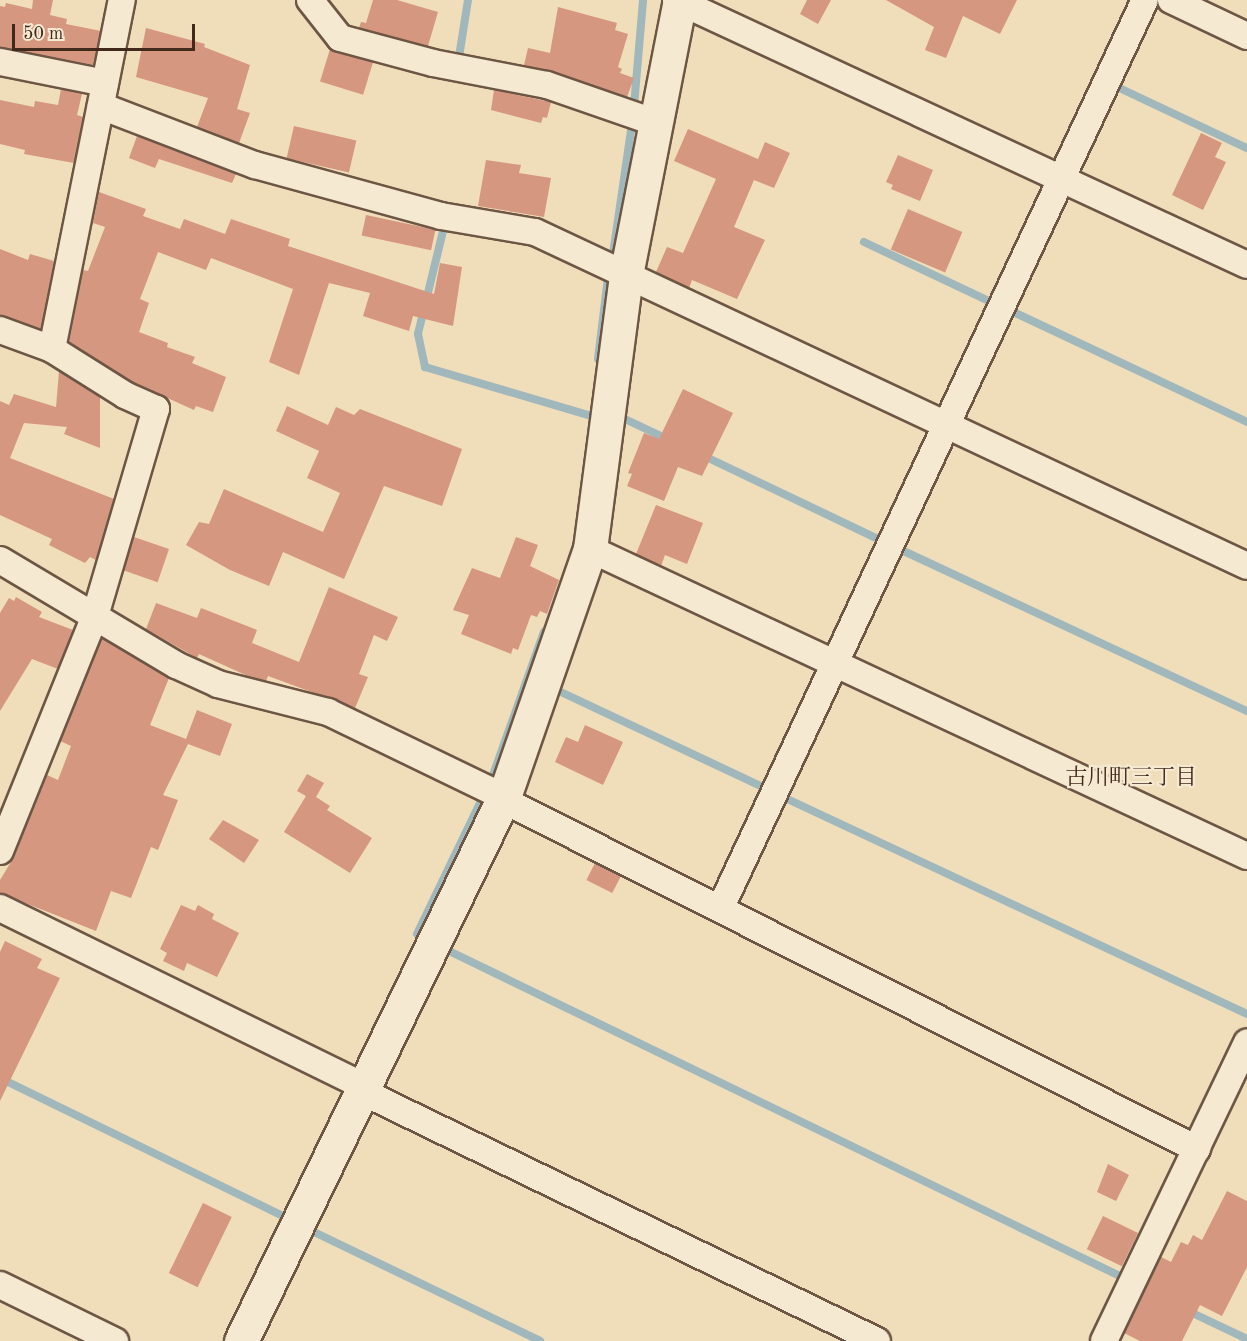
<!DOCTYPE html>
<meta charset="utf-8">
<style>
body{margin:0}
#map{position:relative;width:1247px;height:1341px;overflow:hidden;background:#f0ddba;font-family:"Old Standard TT","Noto Serif JP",serif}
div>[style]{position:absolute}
.stream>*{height:8px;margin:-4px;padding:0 4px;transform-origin:4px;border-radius:4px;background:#a0b8bb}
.building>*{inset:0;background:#d5977f;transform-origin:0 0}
.roads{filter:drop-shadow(2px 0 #6d5644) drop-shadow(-2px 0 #6d5644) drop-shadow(0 2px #6d5644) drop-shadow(0 -2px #6d5644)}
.street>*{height:26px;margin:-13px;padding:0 13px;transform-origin:13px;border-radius:13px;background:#f5e9d2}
.secondary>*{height:33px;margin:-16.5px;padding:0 16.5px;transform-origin:16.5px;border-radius:16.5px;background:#f5e9d2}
span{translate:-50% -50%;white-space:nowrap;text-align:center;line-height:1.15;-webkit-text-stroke:4.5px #f5e9d2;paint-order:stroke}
.neighbourhood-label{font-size:22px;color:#41291c}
.scale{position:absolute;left:12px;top:24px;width:183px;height:27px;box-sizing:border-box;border:3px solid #41291c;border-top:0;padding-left:8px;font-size:18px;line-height:21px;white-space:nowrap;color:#41291c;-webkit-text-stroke:4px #f5e9d2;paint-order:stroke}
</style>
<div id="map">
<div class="stream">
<i style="left:459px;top:57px;width:58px;rotate:-81deg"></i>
<i style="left:1113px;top:85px;width:148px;rotate:25.2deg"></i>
<i style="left:634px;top:106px;width:106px;rotate:-85.1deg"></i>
<i style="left:444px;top:227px;width:110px;rotate:103.7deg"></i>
<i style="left:418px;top:334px;width:34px;rotate:78deg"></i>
<i style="left:425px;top:367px;width:174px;rotate:16.4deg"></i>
<i style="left:864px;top:242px;width:143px;rotate:25.3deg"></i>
<i style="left:613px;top:254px;width:132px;rotate:-81.7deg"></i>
<i style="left:1009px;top:310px;width:263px;rotate:25.2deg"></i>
<i style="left:598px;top:359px;width:83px;rotate:-83deg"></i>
<i style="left:627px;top:420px;width:47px;rotate:25.5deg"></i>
<i style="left:702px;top:455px;width:197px;rotate:25.5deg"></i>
<i style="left:895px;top:547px;width:388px;rotate:25deg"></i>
<i style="left:563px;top:693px;width:223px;rotate:25.2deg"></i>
<i style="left:765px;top:788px;width:7px;rotate:-63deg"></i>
<i style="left:493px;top:775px;width:152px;rotate:-70.4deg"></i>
<i style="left:783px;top:797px;width:512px;rotate:25.06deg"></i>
<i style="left:417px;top:934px;width:145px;rotate:-64.3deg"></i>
<i style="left:449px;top:951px;width:748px;rotate:25.85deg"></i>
<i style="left:0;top:1078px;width:315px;rotate:26deg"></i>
<i style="left:314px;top:1232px;width:251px;rotate:25.7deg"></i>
<i style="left:1186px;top:1310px;width:68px;rotate:25.4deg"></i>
</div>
<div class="building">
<i style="clip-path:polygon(33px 0,53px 0,50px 15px,67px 19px,66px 24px,101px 31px,94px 65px,0 47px,0 6px,5px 7px,6px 3px,32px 9px)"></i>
<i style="clip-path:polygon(373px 0,397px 0,438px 12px,428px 46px,359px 28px,361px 22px,366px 23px)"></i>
<i style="clip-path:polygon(807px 0,831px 0,818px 24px,800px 14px)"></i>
<i style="clip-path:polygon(886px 0,1017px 0,1000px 34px,963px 16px,946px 58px,925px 50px,934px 27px)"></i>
<i style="clip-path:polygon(558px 7px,617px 23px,615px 30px,628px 34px,618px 67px,622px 69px,620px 73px,634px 78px,627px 97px,524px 65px,528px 48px,550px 53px)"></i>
<i style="clip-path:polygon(146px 28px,205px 44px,204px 47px,250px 65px,237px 109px,250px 113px,239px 143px,197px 127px,208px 98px,136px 77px)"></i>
<i style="left:330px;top:49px;width:45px;height:34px;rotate:17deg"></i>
<i style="clip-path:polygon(61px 89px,82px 94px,77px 115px,83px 117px,74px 163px,24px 154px,25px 150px,0 144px,0 100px,34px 107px,35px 101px,58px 105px)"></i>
<i style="clip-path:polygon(494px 90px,551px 102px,547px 118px,543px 117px,541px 123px,491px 110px)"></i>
<i style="left:294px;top:126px;width:64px;height:33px;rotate:13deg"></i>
<i style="clip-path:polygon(688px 129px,758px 159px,765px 142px,790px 153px,774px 188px,754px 180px,734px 227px,765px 240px,737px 299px,692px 280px,689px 288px,656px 272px,667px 247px,683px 253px,716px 179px,674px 161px)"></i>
<i style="clip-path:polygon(1201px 133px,1222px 143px,1215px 157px,1226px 162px,1203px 210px,1172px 195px)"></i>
<i style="clip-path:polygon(137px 136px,236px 174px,232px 183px,159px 159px,155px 168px,129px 158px)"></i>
<i style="clip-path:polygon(898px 155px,933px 170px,920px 201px,891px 189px,893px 185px,886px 182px)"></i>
<i style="clip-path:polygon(486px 160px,521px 165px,519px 173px,551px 178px,544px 217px,478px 206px)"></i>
<i style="clip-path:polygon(99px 192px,146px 209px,143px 216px,180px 229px,184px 219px,225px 234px,231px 219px,290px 239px,288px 246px,434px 294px,440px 263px,462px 267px,453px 326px,413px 316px,409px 331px,363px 316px,370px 293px,329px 283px,299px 375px,269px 362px,293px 289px,211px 258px,206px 270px,158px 252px,140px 299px,149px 303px,139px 332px,168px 343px,167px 347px,195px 357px,192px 363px,226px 377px,213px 412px,196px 406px,194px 410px,132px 382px,69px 342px,83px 270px,88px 271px,105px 227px,93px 223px)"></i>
<i style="left:908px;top:209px;width:59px;height:44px;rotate:23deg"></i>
<i style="left:366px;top:215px;width:71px;height:21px;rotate:12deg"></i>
<i style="clip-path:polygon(0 249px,28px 260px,30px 254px,54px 261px,41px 329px,0 315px)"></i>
<i style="clip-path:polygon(59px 371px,100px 397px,100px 448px,64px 434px,67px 427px,24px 423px,10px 458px,114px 499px,96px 560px,90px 557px,85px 563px,49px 545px,52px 539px,0 515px,0 401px,9px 405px,14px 394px,56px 407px)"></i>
<i style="clip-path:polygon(683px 389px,733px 413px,702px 476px,678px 467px,664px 501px,627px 486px,632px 474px,628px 473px,644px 433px,659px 439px)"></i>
<i style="clip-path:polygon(287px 406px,328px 425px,336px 407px,354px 415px,360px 409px,462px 449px,442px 506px,384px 486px,344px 579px,283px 552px,269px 586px,230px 570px,186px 545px,199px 522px,209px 524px,224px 489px,323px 532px,340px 493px,307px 478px,319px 451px,276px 431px)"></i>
<i style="clip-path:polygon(656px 505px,703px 523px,687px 564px,665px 555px,661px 566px,636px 554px)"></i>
<i style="left:134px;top:537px;width:37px;height:35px;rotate:19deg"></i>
<i style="clip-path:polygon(516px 537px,538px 545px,530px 566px,559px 580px,547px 614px,540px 611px,537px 617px,531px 615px,518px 650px,513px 648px,511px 654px,461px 634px,469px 615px,453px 610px,472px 568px,500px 578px)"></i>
<i style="clip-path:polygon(329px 587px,398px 617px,387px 641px,374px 635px,359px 674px,368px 677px,355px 708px,268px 676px,266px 681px,250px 677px,199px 654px,197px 658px,146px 629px,156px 603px,197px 618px,201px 608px,257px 630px,252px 643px,299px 662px)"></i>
<i style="clip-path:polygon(16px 597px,42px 612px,39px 617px,73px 630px,58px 669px,32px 659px,0 711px,0 613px,9px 598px,14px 601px)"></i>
<i style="clip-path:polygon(102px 638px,169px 678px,150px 725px,186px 739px,197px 710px,232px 724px,220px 756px,188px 744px,163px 795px,178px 800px,158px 850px,151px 847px,131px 898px,111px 891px,96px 931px,0 893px,0 880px,14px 857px,47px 775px,58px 780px,71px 746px,60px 741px)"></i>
<i style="clip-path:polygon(585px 725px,623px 742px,603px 785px,555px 762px,566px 737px,578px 742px)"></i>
<i style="clip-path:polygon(307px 774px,324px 783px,316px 797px,330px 806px,327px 810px,372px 838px,350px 873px,284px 832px,306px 796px,297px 791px)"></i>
<i style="clip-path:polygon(223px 820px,259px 840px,244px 863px,209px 839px)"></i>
<i style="left:595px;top:863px;width:29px;height:19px;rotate:27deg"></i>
<i style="clip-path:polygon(181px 905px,195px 911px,198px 905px,214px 914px,212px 919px,239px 933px,217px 977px,187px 963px,184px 971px,163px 961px,167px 953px,160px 949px)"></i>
<i style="clip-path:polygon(5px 941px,42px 959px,37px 968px,60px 978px,0 1101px,0 952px)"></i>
<i style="clip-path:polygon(1108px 1164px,1129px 1175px,1116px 1201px,1097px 1192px)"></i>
<i style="clip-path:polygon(1227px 1191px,1247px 1201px,1247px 1267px,1222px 1316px,1200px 1305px,1182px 1341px,1140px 1341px,1124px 1333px,1161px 1257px,1171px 1262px,1181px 1242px,1188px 1245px,1193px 1235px,1202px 1240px)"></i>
<i style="left:203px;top:1203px;width:32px;height:78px;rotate:26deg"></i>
<i style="left:1103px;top:1216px;width:39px;height:37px;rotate:26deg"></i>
</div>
<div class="roads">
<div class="street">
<i style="left:310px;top:0;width:48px;rotate:51.7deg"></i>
<i style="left:340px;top:38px;width:96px;rotate:15deg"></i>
<i style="left:433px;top:63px;width:116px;rotate:10.9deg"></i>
<i style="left:547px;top:85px;width:113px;rotate:19.1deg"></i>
<i style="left:676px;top:0;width:629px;rotate:24.9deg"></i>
<i style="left:1171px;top:0;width:84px;rotate:25.3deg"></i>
<i style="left:0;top:62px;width:107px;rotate:11.3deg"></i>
<i style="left:101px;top:106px;width:165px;rotate:21deg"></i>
<i style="left:255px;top:165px;width:193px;rotate:15.3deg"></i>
<i style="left:441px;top:216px;width:95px;rotate:9.7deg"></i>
<i style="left:535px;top:232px;width:786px;rotate:25.13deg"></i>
<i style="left:0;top:330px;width:55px;rotate:20.1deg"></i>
<i style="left:590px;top:549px;width:725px;rotate:25.05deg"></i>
<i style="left:0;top:560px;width:205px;rotate:30.8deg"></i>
<i style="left:176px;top:665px;width:46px;rotate:24.3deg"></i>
<i style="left:218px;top:684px;width:114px;rotate:14.3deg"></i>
<i style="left:328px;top:712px;width:195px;rotate:25.8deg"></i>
<i style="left:503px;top:800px;width:777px;rotate:26.7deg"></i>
<i style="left:0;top:851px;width:253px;rotate:-68deg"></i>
<i style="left:95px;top:616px;width:216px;rotate:-73.6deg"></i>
<i style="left:156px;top:409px;width:34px;rotate:-156deg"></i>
<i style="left:125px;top:395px;width:86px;rotate:-147.8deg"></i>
<i style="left:52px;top:349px;width:356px;rotate:-78.7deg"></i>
<i style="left:721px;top:907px;width:1001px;rotate:-64.95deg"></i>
<i style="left:0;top:908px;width:407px;rotate:26.1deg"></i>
<i style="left:363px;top:1092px;width:571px;rotate:25.85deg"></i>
<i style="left:0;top:1285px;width:128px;rotate:26deg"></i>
<i style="left:1104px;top:1341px;width:331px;rotate:-64.4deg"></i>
</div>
<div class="secondary">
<i style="left:241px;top:1341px;width:604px;rotate:-64.2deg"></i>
<i style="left:504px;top:797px;width:262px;rotate:-70.9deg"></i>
<i style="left:590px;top:549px;width:276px;rotate:-82.5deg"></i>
<i style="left:626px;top:275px;width:280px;rotate:-78.9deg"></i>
</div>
</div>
<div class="neighbourhood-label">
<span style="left:1131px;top:779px">古川町三丁目</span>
</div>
<div class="scale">50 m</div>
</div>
